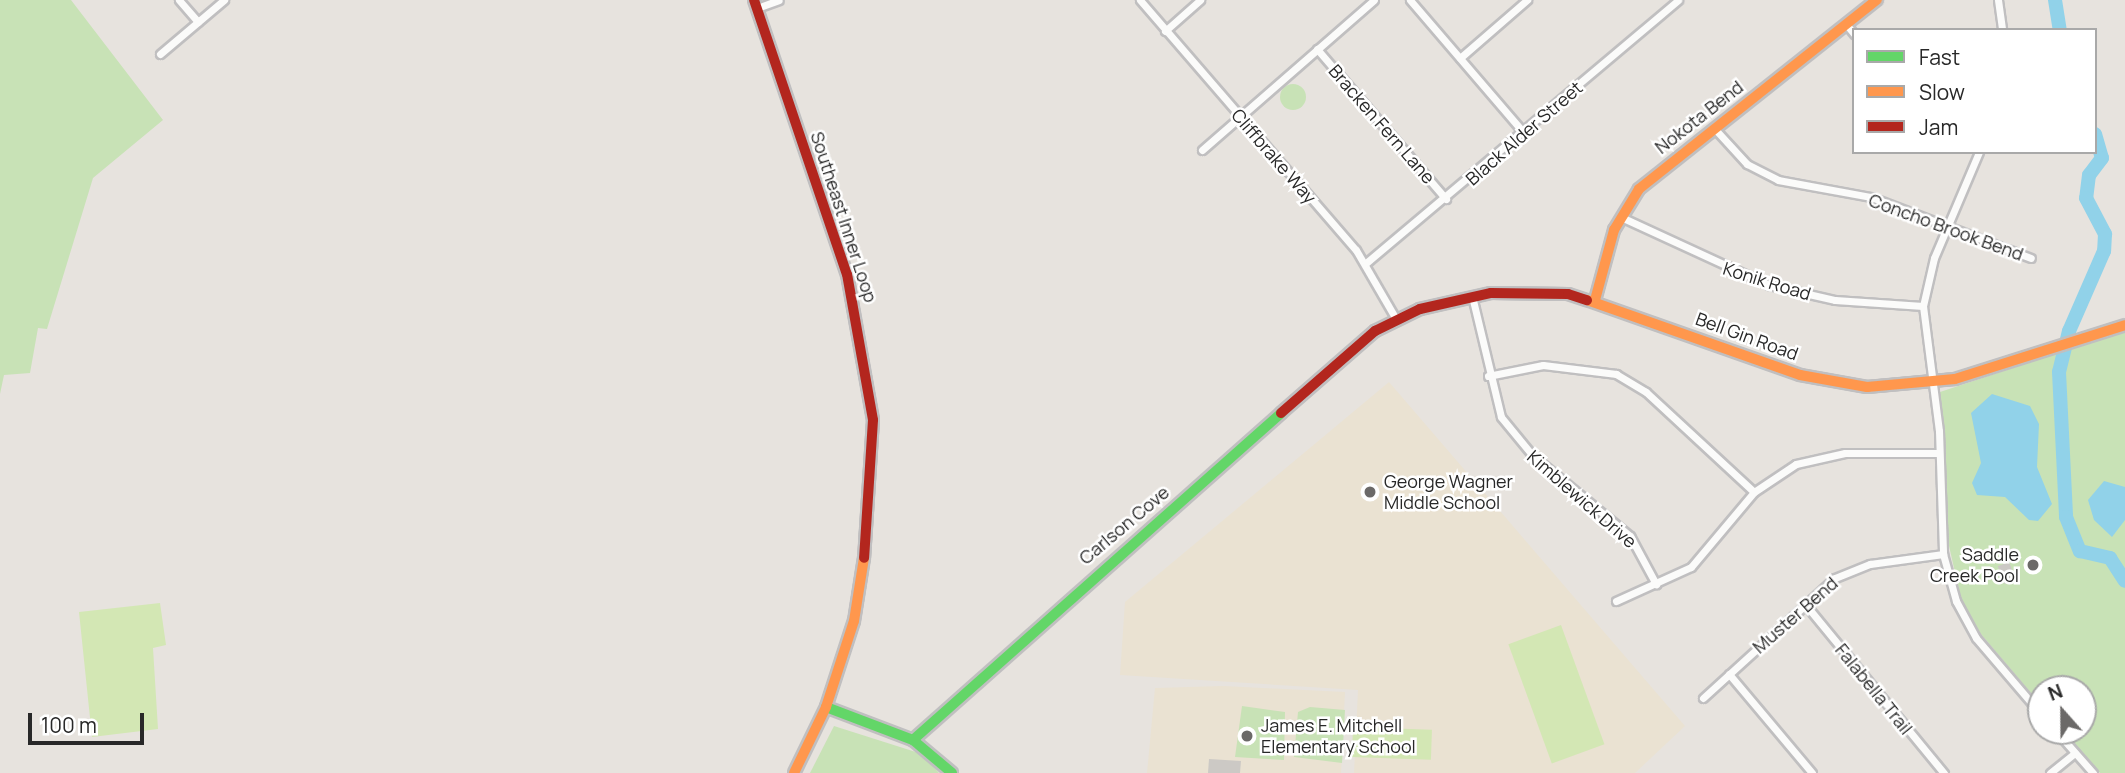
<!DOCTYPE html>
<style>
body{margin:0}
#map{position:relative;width:2125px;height:773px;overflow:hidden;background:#e7e3de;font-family:Manrope,sans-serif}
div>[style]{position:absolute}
.education>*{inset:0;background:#eae2d2}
.green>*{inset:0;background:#c8e2b6}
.round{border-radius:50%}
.pitch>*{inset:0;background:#d3e7b4;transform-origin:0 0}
.water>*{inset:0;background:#91d2e9}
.river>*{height:14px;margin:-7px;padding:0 7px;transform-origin:7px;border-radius:7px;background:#91d2e9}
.building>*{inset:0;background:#ccc9c5;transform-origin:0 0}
.roads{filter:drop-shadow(2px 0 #c0bfc0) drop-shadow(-2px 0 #c0bfc0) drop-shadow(0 2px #c0bfc0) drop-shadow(0 -2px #c0bfc0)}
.street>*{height:7px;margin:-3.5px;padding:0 3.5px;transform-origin:3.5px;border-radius:3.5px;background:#fbfbfa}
.fast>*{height:10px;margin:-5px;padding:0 5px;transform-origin:5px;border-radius:5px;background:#63d668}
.slow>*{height:10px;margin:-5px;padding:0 5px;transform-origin:5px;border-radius:5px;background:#ff974d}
.jam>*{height:10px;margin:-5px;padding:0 5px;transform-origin:5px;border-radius:5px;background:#b3261e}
.dots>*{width:19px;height:19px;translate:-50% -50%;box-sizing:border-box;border:4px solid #fff;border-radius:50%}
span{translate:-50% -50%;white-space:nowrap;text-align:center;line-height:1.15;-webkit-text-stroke:5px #fff;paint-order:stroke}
.street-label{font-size:18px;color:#282828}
.poi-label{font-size:18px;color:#282828}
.left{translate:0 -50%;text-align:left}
.right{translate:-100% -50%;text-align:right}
.legend{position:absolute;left:1852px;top:28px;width:245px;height:126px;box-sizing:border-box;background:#fff;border:2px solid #a9a9a9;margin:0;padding:9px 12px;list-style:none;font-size:21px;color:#282828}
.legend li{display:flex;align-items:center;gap:14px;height:35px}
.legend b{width:35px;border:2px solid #a9a9a9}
.north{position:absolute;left:2027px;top:675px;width:70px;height:70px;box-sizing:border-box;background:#fff;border:2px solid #a9a9a9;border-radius:50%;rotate:339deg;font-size:19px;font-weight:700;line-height:28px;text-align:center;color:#282828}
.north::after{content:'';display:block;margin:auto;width:24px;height:32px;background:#6b6968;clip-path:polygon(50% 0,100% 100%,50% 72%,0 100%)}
.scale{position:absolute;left:28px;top:713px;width:116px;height:32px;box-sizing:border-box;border:4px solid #282828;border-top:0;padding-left:9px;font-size:21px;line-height:24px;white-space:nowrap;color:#282828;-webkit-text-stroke:5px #fff;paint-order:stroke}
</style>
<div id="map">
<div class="education">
<i style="clip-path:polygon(1389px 382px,1685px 726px,1635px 773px,1354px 773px,1358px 690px,1120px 675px,1125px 602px)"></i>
<i style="clip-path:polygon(1223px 686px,1345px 692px,1341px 773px,1147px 773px,1155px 688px)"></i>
</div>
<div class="green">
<i style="clip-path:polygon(0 0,71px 0,163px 120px,93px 178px,47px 329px,38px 328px,30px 373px,4px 375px,0 394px)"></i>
<i class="round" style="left:1280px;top:84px;width:26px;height:26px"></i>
<i style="clip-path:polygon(2125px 331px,2125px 773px,2100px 773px,2063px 731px,2083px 731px,2083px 689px,2041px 689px,2041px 705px,1980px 633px,1961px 599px,1947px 537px,1940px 392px)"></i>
<i style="clip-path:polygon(1242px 706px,1285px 712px,1284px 760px,1235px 757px)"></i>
<i style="clip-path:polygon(1310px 707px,1345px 710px,1342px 763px,1294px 757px,1298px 712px)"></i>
<i style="clip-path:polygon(834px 726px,922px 754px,939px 773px,810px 773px)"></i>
</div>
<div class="pitch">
<i style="clip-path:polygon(160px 603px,166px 645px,153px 648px,158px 729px,92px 737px,79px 612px)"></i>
<i style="left:1561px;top:625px;width:127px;height:56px;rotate:70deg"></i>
<i style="left:1353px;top:727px;width:79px;height:30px;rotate:2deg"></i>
</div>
<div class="water">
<i style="clip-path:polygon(1992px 394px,2030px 406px,2039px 424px,2037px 467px,2052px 504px,2038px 521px,2029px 520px,2005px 497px,1977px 495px,1972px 483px,1981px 463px,1971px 413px)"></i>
<i style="clip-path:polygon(2104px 481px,2125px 487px,2125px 520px,2112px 537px,2094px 520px,2088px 500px)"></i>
</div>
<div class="river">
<i style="left:2055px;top:0;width:30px;rotate:81deg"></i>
<i style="left:2095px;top:134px;width:25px;rotate:74deg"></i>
<i style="left:2102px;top:158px;width:21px;rotate:127deg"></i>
<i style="left:2089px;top:175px;width:23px;rotate:97deg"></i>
<i style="left:2086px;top:198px;width:41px;rotate:62.2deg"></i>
<i style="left:2105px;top:234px;width:17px;rotate:93deg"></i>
<i style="left:2104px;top:251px;width:87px;rotate:113.6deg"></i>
<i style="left:2069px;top:331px;width:42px;rotate:103.7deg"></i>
<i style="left:2059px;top:372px;width:145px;rotate:87.2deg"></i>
<i style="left:2066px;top:517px;width:37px;rotate:68deg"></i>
<i style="left:2080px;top:551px;width:31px;rotate:13deg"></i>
<i style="left:2110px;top:558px;width:27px;rotate:57deg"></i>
</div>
<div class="building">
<i style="left:2009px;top:562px;width:19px;height:12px;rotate:69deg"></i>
<i style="clip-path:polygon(1209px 759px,1241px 761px,1240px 773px,1208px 773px)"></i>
</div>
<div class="roads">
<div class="street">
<i style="left:179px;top:0;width:29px;rotate:49deg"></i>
<i style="left:1140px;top:0;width:330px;rotate:49.2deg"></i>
<i style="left:1356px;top:250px;width:80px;rotate:59.9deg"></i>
<i style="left:1410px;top:0;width:175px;rotate:49.4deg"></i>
<i style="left:1998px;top:0;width:30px;rotate:82deg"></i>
<i style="left:757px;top:8px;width:23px;rotate:-20deg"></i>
<i style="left:1846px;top:24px;width:13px;rotate:51deg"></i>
<i style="left:1165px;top:31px;width:47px;rotate:-41.5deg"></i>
<i style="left:1317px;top:49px;width:198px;rotate:49.3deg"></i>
<i style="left:160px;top:54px;width:84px;rotate:-40.2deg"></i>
<i style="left:1460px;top:58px;width:89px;rotate:-40.9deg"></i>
<i style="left:1714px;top:128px;width:49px;rotate:47.5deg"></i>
<i style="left:1747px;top:164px;width:35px;rotate:27deg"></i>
<i style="left:1778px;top:180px;width:95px;rotate:10.4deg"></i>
<i style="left:1871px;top:197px;width:171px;rotate:20.9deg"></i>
<i style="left:1202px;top:150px;width:228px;rotate:-41.1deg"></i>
<i style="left:1979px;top:152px;width:115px;rotate:113deg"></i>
<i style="left:1934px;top:258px;width:49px;rotate:102.9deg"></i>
<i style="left:1923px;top:306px;width:126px;rotate:82.7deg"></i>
<i style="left:1939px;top:431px;width:123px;rotate:88.1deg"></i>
<i style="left:1943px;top:554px;width:49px;rotate:74.5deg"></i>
<i style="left:1956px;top:601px;width:42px;rotate:61.6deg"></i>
<i style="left:1976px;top:638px;width:100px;rotate:49.5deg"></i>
<i style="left:1621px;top:217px;width:163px;rotate:24.7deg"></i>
<i style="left:1769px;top:285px;width:68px;rotate:12.8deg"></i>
<i style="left:1835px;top:300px;width:88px;rotate:3.9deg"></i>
<i style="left:1366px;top:263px;width:408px;rotate:-40.1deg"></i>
<i style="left:1472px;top:296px;width:124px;rotate:76.5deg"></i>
<i style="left:1501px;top:417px;width:50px;rotate:50.6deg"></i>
<i style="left:1533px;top:456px;width:126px;rotate:39.5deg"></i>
<i style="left:1630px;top:536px;width:55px;rotate:61.6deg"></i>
<i style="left:1488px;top:376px;width:56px;rotate:-11.3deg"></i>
<i style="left:1543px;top:365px;width:74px;rotate:7deg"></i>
<i style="left:1616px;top:374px;width:35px;rotate:31deg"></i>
<i style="left:1646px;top:392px;width:147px;rotate:42.8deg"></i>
<i style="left:1616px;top:601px;width:82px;rotate:-24.4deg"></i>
<i style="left:1691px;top:567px;width:98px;rotate:-50deg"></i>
<i style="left:1754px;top:492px;width:50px;rotate:-33.7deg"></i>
<i style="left:1796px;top:464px;width:50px;rotate:-12.7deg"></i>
<i style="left:1845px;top:453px;width:94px"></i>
<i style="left:1805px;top:604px;width:219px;rotate:50.6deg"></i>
<i style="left:1729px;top:674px;width:129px;rotate:50deg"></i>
<i style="left:1703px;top:698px;width:178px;rotate:-42.3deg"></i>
<i style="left:1835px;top:578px;width:38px;rotate:-22deg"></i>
<i style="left:1870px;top:564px;width:74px;rotate:-7.8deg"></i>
<i style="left:2056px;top:731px;width:56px;rotate:48.6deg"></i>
<i style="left:2050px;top:773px;width:32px;rotate:-39deg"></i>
</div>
<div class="fast">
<i style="left:826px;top:707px;width:93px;rotate:20.8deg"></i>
<i style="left:913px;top:740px;width:51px;rotate:40.2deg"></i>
<i style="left:913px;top:740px;width:492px;rotate:-41.6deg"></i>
</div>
<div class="slow">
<i style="left:1587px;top:300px;width:226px;rotate:19.4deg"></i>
<i style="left:1800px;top:375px;width:68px;rotate:10.2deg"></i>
<i style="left:1867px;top:387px;width:88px;rotate:-5.2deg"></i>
<i style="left:1955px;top:379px;width:178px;rotate:-17.6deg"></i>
<i style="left:1595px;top:300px;width:73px;rotate:-74.8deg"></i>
<i style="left:1614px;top:230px;width:48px;rotate:-58.6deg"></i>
<i style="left:1639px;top:189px;width:304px;rotate:-38.5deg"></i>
<i style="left:794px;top:773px;width:73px;rotate:-64.1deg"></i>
<i style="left:826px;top:707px;width:90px;rotate:-72deg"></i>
<i style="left:854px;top:621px;width:64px;rotate:-81deg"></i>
</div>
<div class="jam">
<i style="left:754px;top:0;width:289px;rotate:71.3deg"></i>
<i style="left:847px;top:274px;width:148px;rotate:79.9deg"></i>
<i style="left:873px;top:420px;width:138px;rotate:93.7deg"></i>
<i style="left:1281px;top:413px;width:125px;rotate:-41.1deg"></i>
<i style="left:1375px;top:331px;width:50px;rotate:-26.1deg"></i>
<i style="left:1420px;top:309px;width:73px;rotate:-12.7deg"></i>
<i style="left:1491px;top:293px;width:77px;rotate:0.7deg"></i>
<i style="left:1568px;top:294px;width:20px;rotate:18deg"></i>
</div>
</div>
<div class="dots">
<i style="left:1370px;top:492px;background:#6b6968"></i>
<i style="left:2033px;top:565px;background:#6b6968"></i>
<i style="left:1247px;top:736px;background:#6b6968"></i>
</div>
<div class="street-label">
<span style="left:1699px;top:117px;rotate:-38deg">Nokota Bend</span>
<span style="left:1382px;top:124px;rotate:49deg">Bracken Fern Lane</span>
<span style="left:1524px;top:133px;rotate:-41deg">Black Alder Street</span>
<span style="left:1274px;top:156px;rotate:49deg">Cliffbrake Way</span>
<span style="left:844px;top:217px;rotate:72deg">Southeast Inner Loop</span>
<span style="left:1946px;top:227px;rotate:20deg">Concho Brook Bend</span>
<span style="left:1767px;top:281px;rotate:17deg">Konik Road</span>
<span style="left:1747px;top:336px;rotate:20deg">Bell Gin Road</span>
<span style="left:1582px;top:499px;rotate:41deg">Kimblewick Drive</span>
<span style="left:1124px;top:525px;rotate:-40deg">Carlson Cove</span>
<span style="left:1795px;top:615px;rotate:-41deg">Muster Bend</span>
<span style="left:1874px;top:689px;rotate:51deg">Falabella Trail</span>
</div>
<div class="poi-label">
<span class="left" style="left:1384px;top:492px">George Wagner<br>Middle School</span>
<span class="right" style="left:2019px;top:565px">Saddle<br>Creek Pool</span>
<span class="left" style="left:1261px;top:736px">James E. Mitchell<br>Elementary School</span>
</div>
<ul class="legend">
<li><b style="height:9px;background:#63d668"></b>Fast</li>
<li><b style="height:9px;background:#ff974d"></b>Slow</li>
<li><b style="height:9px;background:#b3261e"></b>Jam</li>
</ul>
<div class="north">N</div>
<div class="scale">100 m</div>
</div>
